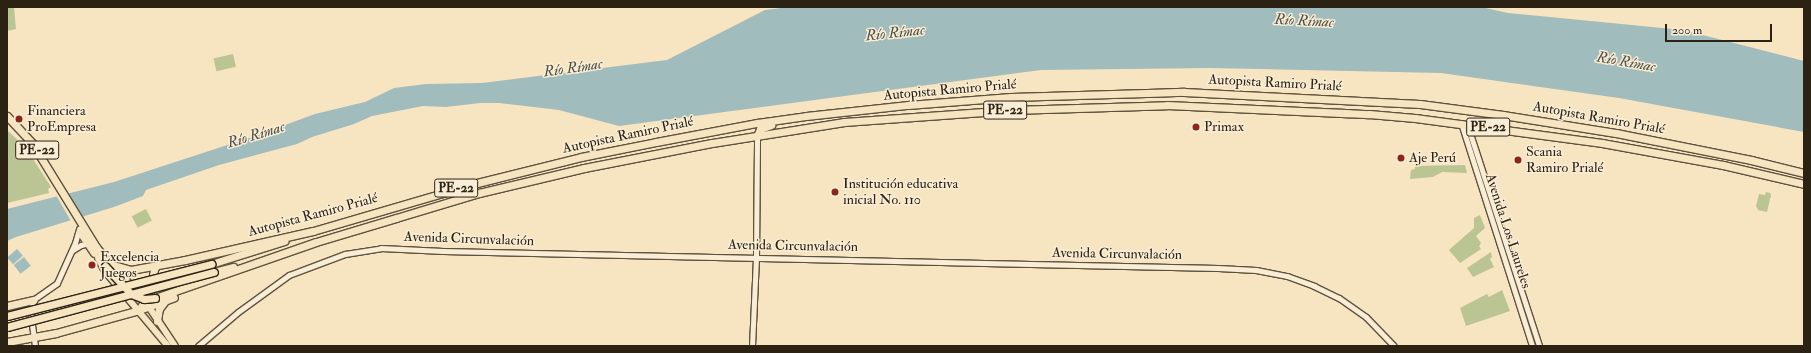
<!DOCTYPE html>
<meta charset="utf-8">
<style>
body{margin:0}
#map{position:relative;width:1811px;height:353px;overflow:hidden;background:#f7e4c0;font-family:"IM FELL Double Pica",serif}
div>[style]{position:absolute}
.green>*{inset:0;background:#bbc493;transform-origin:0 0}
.water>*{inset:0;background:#a1bcbc;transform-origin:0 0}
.pier>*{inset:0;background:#f7e4c0}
.roads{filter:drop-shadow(1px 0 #5e523f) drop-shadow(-1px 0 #5e523f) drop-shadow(0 1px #5e523f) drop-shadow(0 -1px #5e523f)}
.minor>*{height:5px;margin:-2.5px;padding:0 2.5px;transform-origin:2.5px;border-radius:2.5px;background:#faedd6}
.major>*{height:6px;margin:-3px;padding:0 3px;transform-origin:3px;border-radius:3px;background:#f7e4c0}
.highway>*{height:7px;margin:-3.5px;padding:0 3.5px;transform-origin:3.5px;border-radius:3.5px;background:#f7e4c0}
.bridges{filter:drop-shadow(1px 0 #2b2214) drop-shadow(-1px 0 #2b2214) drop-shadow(0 1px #2b2214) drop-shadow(0 -1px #2b2214)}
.highway-bridge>*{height:7px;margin:-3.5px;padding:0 3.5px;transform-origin:3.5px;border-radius:3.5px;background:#f7e4c0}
.dots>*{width:11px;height:11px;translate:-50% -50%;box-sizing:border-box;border:2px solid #faedd6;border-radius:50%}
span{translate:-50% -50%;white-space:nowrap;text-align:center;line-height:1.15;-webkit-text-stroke:3px #faedd6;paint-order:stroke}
.shield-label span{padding:1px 3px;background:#faedd6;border:1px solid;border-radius:3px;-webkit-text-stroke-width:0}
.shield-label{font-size:13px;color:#2b2214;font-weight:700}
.street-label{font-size:14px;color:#2b2214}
.poi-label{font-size:14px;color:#2b2214}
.left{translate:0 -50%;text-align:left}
.water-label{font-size:15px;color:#4e5046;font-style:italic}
.frame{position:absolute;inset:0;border:8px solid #2b2214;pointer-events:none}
.scale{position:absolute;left:1665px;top:24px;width:107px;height:18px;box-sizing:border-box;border:2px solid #2b2214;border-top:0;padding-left:5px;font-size:12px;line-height:14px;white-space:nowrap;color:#2b2214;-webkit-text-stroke:3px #faedd6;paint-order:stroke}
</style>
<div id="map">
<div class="green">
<i style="clip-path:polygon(14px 7px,16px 29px,7px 31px,7px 8px)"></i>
<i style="left:233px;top:54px;width:13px;height:20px;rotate:77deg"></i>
<i style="clip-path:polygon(7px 130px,26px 148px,51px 187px,48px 189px,49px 193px,7px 203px)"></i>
<i style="clip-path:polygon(1465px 165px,1467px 173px,1442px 172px,1433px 177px,1410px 179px,1411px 170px,1415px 169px,1415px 166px)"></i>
<i style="clip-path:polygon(1766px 192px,1770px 193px,1771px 195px,1767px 212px,1758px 210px,1756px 206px,1759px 194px,1765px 195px)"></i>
<i style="left:146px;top:209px;width:13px;height:16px;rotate:63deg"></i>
<i style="clip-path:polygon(1480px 215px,1485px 228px,1476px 236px,1481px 243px,1479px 246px,1481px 249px,1460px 263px,1449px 250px,1474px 228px,1474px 218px)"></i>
<i style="clip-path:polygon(1491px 252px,1492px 257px,1490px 259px,1494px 267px,1473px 277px,1467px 268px)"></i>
<i style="clip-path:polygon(1502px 290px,1510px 311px,1466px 326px,1460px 308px,1487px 294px,1489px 297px)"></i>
</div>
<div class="water">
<i style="clip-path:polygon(790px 7px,1481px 7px,1508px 13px,1683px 30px,1804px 61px,1804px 132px,1619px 98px,1441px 73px,1210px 68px,1041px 70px,619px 126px,559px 110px,499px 103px,480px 103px,446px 107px,423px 106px,372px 116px,354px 124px,312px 137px,297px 144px,219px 165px,146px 190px,143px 196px,114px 207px,16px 237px,7px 241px,7px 209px,114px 182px,255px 136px,315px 114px,365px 102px,394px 88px,426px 84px,482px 83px,667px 60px,765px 10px)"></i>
<i style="left:17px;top:249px;width:9px;height:13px;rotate:49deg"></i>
<i style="left:24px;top:257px;width:11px;height:13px;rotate:52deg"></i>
</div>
<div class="pier">
<i style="clip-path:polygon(67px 193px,82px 220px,72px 223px,56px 195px)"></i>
</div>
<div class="roads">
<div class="minor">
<i style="left:1461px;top:123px;width:234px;rotate:72.3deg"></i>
<i style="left:1467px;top:124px;width:233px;rotate:72deg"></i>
<i style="left:73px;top:250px;width:9px;rotate:-32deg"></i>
<i style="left:81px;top:245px;width:8px;rotate:-14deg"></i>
<i style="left:35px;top:346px;width:30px;rotate:-98deg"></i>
<i style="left:31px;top:316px;width:16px;rotate:-83deg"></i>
<i style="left:33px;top:300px;width:29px;rotate:-35deg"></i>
<i style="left:57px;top:283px;width:44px;rotate:-65.8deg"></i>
<i style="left:75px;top:243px;width:15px;rotate:-74deg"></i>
<i style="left:198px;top:346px;width:52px;rotate:-40.4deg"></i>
<i style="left:238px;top:312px;width:63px;rotate:-36deg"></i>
<i style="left:289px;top:275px;width:60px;rotate:-20.6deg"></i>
<i style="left:345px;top:254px;width:36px;rotate:-9deg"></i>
<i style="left:381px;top:248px;width:62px;rotate:2.8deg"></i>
<i style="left:443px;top:251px;width:775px;rotate:1.26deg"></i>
<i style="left:1218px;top:268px;width:38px;rotate:3deg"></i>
<i style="left:1256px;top:270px;width:32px;rotate:11deg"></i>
<i style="left:1287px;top:276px;width:29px;rotate:20deg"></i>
<i style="left:1314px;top:286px;width:28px;rotate:26deg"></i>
<i style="left:1339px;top:298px;width:33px;rotate:35deg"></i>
<i style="left:1366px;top:317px;width:40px;rotate:46deg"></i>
<i style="left:752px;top:346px;width:89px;rotate:-87.4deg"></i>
<i style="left:756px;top:257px;width:121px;rotate:-89.5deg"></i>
</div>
<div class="major">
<i style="left:98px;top:258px;width:15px;rotate:62deg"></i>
<i style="left:105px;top:271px;width:98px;rotate:50deg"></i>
<i style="left:111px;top:264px;width:42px;rotate:46.9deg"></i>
<i style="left:147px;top:304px;width:50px;rotate:56.3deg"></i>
</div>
<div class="highway">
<i style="left:7px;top:116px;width:37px;rotate:47deg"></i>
<i style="left:32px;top:143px;width:122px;rotate:58.4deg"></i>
<i style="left:96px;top:247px;width:22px;rotate:51deg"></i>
<i style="left:110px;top:264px;width:22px;rotate:16deg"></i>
<i style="left:131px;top:270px;width:55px;rotate:-10.5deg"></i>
<i style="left:185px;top:260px;width:131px;rotate:-12.8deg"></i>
<i style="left:313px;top:231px;width:171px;rotate:-16.3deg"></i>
<i style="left:477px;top:183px;width:107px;rotate:-14deg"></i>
<i style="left:581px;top:157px;width:76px;rotate:-11.3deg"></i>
<i style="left:656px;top:142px;width:103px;rotate:-10.7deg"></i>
<i style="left:757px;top:123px;width:49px;rotate:-8.1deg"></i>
<i style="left:806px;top:116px;width:103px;rotate:-6.2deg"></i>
<i style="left:908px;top:105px;width:103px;rotate:-4.4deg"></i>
<i style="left:1011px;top:97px;width:173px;rotate:-1.7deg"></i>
<i style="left:1184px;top:92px;width:236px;rotate:2.9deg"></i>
<i style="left:1420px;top:104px;width:84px;rotate:7.5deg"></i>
<i style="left:1503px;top:115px;width:114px;rotate:9.1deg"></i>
<i style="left:1616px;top:133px;width:138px;rotate:11.3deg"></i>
<i style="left:1751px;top:160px;width:55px;rotate:13.8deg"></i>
<i style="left:757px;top:136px;width:8px;rotate:-67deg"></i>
<i style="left:760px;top:129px;width:12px;rotate:-20deg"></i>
<i style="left:80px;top:232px;width:25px;rotate:56deg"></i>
<i style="left:211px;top:264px;width:77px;rotate:-17.5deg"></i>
<i style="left:214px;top:272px;width:20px;rotate:-15deg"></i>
<i style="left:155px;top:298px;width:170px;rotate:-19.2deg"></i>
<i style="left:316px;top:242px;width:84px;rotate:-16.7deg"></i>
<i style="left:396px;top:218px;width:87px;rotate:-16.8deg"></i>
<i style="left:479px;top:193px;width:108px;rotate:-13.4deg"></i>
<i style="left:584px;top:168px;width:130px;rotate:-11.1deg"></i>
<i style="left:712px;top:143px;width:134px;rotate:-9deg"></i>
<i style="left:844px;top:122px;width:168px;rotate:-4.1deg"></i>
<i style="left:1012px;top:110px;width:155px;rotate:-1.8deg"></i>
<i style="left:1167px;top:105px;width:202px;rotate:2.6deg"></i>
<i style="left:1369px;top:114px;width:46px;rotate:5deg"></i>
<i style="left:1415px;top:118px;width:189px;rotate:7.6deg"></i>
<i style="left:1602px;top:143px;width:123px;rotate:10.3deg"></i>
<i style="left:1723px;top:165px;width:83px;rotate:13.2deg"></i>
<i style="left:7px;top:306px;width:27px;rotate:-13deg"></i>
<i style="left:139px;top:310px;width:21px;rotate:-59deg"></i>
<i style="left:150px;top:292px;width:23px;rotate:-80deg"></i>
<i style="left:154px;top:269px;width:4px;rotate:-56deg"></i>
<i style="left:157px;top:321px;width:12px;rotate:-81deg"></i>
<i style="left:159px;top:309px;width:10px;rotate:-53deg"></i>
<i style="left:7px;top:342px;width:50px;rotate:-10.4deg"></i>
<i style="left:56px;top:333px;width:86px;rotate:-15.5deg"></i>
<i style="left:139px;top:310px;width:37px;rotate:-20deg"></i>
</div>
</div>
<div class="bridges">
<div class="highway-bridge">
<i style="left:105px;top:266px;width:38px;rotate:47deg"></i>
<i style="left:131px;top:294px;width:14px;rotate:21deg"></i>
<i style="left:144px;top:299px;width:11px;rotate:-5deg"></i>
<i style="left:7px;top:316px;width:211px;rotate:-14.3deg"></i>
<i style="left:7px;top:327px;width:214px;rotate:-14.9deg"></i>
</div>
</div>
<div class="dots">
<i style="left:19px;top:119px;background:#8f2418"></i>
<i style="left:1196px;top:127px;background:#8f2418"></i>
<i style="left:1401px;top:158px;background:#8f2418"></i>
<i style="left:1518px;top:160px;background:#8f2418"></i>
<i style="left:835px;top:192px;background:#8f2418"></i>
<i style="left:92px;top:265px;background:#8f2418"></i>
</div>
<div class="shield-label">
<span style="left:1005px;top:110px">PE-22</span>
<span style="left:1488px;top:127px">PE-22</span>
<span style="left:37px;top:150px">PE-22</span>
<span style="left:456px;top:188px">PE-22</span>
</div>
<div class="street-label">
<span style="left:1275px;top:83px;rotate:3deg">Autopista Ramiro Prialé</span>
<span style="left:950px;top:90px;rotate:-5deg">Autopista Ramiro Prialé</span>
<span style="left:1599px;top:118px;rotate:10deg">Autopista Ramiro Prialé</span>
<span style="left:628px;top:135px;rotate:-12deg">Autopista Ramiro Prialé</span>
<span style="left:313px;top:215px;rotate:-15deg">Autopista Ramiro Prialé</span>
<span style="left:1508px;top:231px;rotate:72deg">Avenida Los Laureles</span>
<span style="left:469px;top:239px;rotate:2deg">Avenida Circunvalación</span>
<span style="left:793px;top:246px;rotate:1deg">Avenida Circunvalación</span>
<span style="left:1117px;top:254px;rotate:1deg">Avenida Circunvalación</span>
</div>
<div class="poi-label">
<span class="left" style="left:27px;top:119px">Financiera<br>ProEmpresa</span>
<span class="left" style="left:1204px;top:127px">Primax</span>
<span class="left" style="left:1526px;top:160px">Scania<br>Ramiro Prialé</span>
<span class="left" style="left:1409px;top:158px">Aje Perú</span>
<span class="left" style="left:843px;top:192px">Institución educativa<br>inicial No. 110</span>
<span class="left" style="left:100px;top:265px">Excelencia<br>Juegos</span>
</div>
<div class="water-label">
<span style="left:1304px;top:21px;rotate:3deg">Río Rímac</span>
<span style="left:895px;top:33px;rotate:-6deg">Río Rímac</span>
<span style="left:1626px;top:62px;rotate:10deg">Río Rímac</span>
<span style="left:573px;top:68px;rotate:-8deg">Río Rímac</span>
<span style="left:256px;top:135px;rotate:-17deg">Río Rímac</span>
</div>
<div class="frame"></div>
<div class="scale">200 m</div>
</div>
